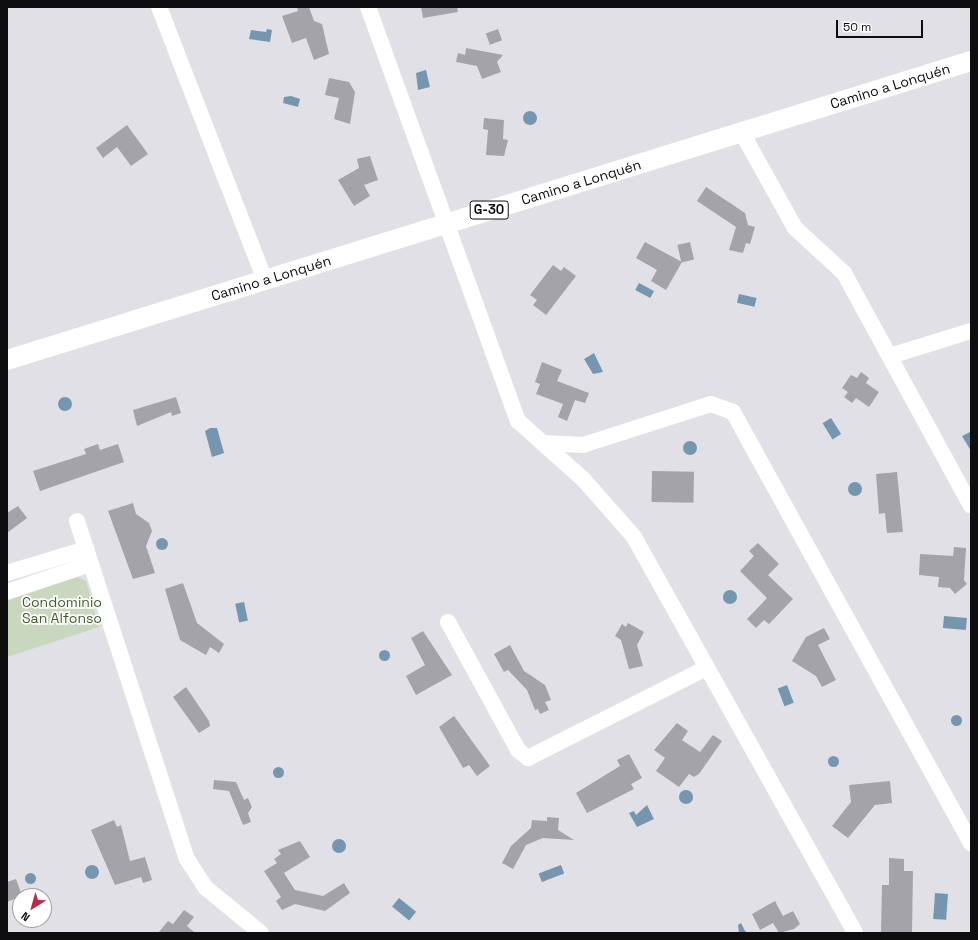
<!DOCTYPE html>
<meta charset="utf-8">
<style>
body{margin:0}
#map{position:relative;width:978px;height:940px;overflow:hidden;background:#e0e0e6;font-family:"Space Grotesk",sans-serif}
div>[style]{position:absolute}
.green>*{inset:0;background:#c9d7bf}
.water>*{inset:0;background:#7696af;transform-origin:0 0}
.round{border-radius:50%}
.building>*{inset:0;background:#a4a3a9;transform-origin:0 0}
.minor>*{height:16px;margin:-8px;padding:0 8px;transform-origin:8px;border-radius:8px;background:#fff}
.major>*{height:20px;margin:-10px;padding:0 10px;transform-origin:10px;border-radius:10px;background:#fff}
span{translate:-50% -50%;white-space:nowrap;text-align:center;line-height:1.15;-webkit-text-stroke:3.5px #fff;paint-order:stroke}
.shield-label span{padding:1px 3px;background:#fff;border:1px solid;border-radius:3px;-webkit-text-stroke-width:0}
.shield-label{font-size:13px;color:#0e0e10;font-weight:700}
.street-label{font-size:14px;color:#0e0e10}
.park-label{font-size:14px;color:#435e2b}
.frame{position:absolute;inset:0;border:8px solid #0e0e10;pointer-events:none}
.north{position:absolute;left:12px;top:888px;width:40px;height:40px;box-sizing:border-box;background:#fff;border:1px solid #9f9f9f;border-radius:50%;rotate:217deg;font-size:11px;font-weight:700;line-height:16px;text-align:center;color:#0e0e10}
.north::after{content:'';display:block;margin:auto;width:14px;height:18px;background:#bc2b4a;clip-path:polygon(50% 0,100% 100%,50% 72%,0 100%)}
.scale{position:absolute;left:836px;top:20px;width:87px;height:18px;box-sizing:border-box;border:2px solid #0e0e10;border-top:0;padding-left:5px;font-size:12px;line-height:14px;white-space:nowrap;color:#0e0e10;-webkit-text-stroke:3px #fff;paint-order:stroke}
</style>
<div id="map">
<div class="green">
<i style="clip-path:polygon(77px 577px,86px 581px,99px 627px,7px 657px,7px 599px)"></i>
</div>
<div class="water">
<i style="clip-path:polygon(267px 29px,272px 30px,270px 42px,249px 39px,251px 30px,266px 32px)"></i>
<i style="clip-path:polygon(426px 70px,430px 87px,418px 90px,416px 73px)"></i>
<i style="clip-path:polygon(291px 96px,300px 99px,298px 107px,283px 103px,284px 97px)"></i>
<i class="round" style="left:523px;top:111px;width:14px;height:14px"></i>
<i style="left:639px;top:283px;width:17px;height:8px;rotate:28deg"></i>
<i style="left:739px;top:294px;width:18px;height:9px;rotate:13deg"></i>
<i style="clip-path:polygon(594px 353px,603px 372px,593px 374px,584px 359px)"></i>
<i class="round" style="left:58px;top:397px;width:14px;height:14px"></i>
<i style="left:831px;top:418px;width:19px;height:10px;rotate:58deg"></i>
<i style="clip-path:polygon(210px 428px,217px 428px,224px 453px,212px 457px,205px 431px)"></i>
<i style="clip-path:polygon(970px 432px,971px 433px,971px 451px,962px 436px)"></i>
<i class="round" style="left:683px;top:441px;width:14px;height:14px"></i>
<i class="round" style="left:848px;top:482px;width:14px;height:14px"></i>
<i class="round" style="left:156px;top:538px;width:12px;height:12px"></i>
<i class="round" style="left:723px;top:590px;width:14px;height:14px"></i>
<i style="left:244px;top:602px;width:19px;height:9px;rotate:78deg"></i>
<i style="left:944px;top:616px;width:23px;height:12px;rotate:5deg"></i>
<i class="round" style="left:378.5px;top:649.5px;width:11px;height:11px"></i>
<i style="left:787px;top:685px;width:19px;height:10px;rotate:69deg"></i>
<i class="round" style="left:950.5px;top:714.5px;width:11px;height:11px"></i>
<i class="round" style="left:827.5px;top:755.5px;width:11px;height:11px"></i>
<i class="round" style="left:272.5px;top:766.5px;width:11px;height:11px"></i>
<i class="round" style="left:679px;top:790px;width:14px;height:14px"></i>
<i style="clip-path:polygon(647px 805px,654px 819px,637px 827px,629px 813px,634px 811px,636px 815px)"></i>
<i class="round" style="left:332px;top:839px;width:14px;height:14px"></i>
<i class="round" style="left:85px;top:865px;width:14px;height:14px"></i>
<i style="left:561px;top:865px;width:9px;height:24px;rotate:69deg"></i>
<i class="round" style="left:24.5px;top:872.5px;width:11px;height:11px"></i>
<i style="left:935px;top:893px;width:13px;height:26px;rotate:4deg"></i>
<i style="left:399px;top:898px;width:22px;height:11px;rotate:39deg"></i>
<i style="clip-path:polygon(741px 923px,745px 931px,748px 933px,739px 933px,738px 925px)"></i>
</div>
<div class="building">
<i style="clip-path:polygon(297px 7px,309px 7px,314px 21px,322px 24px,329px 54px,314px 60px,306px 38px,292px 43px,282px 16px,298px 11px)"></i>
<i style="clip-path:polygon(421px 7px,457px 7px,458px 12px,423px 18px)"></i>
<i style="left:498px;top:29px;width:12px;height:13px;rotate:70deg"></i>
<i style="clip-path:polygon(466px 48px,503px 55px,497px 62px,501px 72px,482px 79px,477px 66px,456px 62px,458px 53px,465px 55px)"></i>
<i style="clip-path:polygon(329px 78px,349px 82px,355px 92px,350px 124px,334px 119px,339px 98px,325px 95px)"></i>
<i style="clip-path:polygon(484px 118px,504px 120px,503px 139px,508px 140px,504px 156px,486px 155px,488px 130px,483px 129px)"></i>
<i style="clip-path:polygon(127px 125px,148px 154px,131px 166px,117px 147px,103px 158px,96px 148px)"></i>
<i style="clip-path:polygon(370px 156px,378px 180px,364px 185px,370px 196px,354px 206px,338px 180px,359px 168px,357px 159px)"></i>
<i style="clip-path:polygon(706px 187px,745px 213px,748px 225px,755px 227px,750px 244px,746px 243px,743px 253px,729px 250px,736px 227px,697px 201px)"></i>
<i style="clip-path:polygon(645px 242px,682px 262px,666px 290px,651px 281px,657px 270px,636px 258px)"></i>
<i style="left:690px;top:242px;width:18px;height:13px;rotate:77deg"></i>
<i style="clip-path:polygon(553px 265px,561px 271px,564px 267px,576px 276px,546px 315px,533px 305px,537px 300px,530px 295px)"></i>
<i style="clip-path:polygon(542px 362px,562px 370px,557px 381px,589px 393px,585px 403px,575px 400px,567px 421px,558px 417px,563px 404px,536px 394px,540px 384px,535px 382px)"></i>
<i style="clip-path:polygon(861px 372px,869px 378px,866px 383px,879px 392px,869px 407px,856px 398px,852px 403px,844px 397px,848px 392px,842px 388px,851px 375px,857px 378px)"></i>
<i style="clip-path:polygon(176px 397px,181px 413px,172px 416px,171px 412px,137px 426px,133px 410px)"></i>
<i style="clip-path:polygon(98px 444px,100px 450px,118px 444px,124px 462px,40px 491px,33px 471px,86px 454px,84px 449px)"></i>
<i style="left:652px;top:471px;width:42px;height:31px;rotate:1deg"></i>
<i style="clip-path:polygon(897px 472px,903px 532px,887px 533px,885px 513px,879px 514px,876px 474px)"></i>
<i style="clip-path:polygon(133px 503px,136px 514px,149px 523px,152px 531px,146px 546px,155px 573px,133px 579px,108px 511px)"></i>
<i style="clip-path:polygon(18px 506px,27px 518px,7px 533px,7px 513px)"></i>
<i style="clip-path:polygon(758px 543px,779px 564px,768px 575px,793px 599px,769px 624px,764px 620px,756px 628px,747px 619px,767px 598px,740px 571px,754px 556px,749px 551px)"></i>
<i style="clip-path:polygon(954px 547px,966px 548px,964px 580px,967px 584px,955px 594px,950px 588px,938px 587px,939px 577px,919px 575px,920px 554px,953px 556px)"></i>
<i style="clip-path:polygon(183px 583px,197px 623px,224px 644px,219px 653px,210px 647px,206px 655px,180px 640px,165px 589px)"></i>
<i style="clip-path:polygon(628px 623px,644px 632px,637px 645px,643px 666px,629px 669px,621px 640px,615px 636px,622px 624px,626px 627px)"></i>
<i style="clip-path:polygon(824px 628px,830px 639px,818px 645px,836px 680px,822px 687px,816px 676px,792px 661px,806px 637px)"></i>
<i style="clip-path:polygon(423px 631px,452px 675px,416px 695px,406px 676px,425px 665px,411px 638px)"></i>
<i style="clip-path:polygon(510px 645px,524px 671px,545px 685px,551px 700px,545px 702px,549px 710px,540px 714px,538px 709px,535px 710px,527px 690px,508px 670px,504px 672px,494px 654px)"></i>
<i style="clip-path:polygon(186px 687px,209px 721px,210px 726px,199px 733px,173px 697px)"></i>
<i style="clip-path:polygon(454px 716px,490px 766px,477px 776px,469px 765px,463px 768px,439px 727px)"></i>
<i style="clip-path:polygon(677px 723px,688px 731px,682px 740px,700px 752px,713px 735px,722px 741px,699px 774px,694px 777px,689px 774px,679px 787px,656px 771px,665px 758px,654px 750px)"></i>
<i style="clip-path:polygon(629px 754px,642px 778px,631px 784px,634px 789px,587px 813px,576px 793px,620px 766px,617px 760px)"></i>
<i style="clip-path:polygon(214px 780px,236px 782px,244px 800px,248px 798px,252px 807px,248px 813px,251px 822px,243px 825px,229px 791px,213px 789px)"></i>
<i style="clip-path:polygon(890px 781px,892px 803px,875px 805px,848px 838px,832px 826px,851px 802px,849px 785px)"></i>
<i style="clip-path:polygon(547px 817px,559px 818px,558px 830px,574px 840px,543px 838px,526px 845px,513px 869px,502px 863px,511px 846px,531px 828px,532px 820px,547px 821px)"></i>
<i style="clip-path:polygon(114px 820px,117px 827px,121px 825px,130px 861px,145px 857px,152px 880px,143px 883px,141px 877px,115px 885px,91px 830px)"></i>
<i style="clip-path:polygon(300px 841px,310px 857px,284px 873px,295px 890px,323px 896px,344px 883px,350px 893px,325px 911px,295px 904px,282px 910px,276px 901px,281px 897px,264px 871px,277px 863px,274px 859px,281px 854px,278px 850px)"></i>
<i style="clip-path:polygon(889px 858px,904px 859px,904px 871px,913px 871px,912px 933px,881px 933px,882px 885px,889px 885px)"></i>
<i style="clip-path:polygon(16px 879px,22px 896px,7px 902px,7px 882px)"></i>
<i style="clip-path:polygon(775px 901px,783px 916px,793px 911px,800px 924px,794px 929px,779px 933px,773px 923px,760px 930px,752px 914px)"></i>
<i style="clip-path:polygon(184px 910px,194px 917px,187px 926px,195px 933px,158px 933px,168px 921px,173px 924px)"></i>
</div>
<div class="minor">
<i style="left:159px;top:7px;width:293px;rotate:68.8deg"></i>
<i style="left:368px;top:7px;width:440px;rotate:70.1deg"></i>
<i style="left:518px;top:421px;width:89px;rotate:41.8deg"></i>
<i style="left:584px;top:480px;width:76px;rotate:48.7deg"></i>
<i style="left:634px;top:537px;width:453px;rotate:60.8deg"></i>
<i style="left:741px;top:131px;width:111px;rotate:60.9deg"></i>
<i style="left:795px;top:228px;width:67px;rotate:42.6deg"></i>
<i style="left:844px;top:273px;width:265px;rotate:61.4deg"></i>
<i style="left:890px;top:356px;width:85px;rotate:-17.2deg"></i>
<i style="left:543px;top:443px;width:40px;rotate:2.9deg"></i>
<i style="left:583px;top:445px;width:134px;rotate:-17.8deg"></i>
<i style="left:711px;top:404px;width:23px;rotate:20deg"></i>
<i style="left:733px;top:412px;width:493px;rotate:61.1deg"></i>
<i style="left:77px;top:521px;width:355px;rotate:72deg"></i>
<i style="left:187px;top:859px;width:35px;rotate:57deg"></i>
<i style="left:206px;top:888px;width:71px;rotate:39.3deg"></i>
<i style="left:7px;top:573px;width:83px;rotate:-16.9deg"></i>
<i style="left:7px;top:592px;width:88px;rotate:-18.6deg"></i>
<i style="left:448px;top:622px;width:146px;rotate:61.3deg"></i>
<i style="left:518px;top:750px;width:13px;rotate:39deg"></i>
<i style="left:528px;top:758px;width:199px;rotate:-26.8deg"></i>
</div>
<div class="major">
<i style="left:7px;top:360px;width:1009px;rotate:-17.23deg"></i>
</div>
<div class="shield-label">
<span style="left:489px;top:210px">G-30</span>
</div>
<div class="street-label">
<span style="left:890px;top:86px;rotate:-17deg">Camino a Lonquén</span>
<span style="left:581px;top:182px;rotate:-17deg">Camino a Lonquén</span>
<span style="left:271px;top:278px;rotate:-17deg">Camino a Lonquén</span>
</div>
<div class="park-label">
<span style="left:62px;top:610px">Condominio<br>San Alfonso</span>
</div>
<div class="frame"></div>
<div class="north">N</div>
<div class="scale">50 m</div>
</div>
